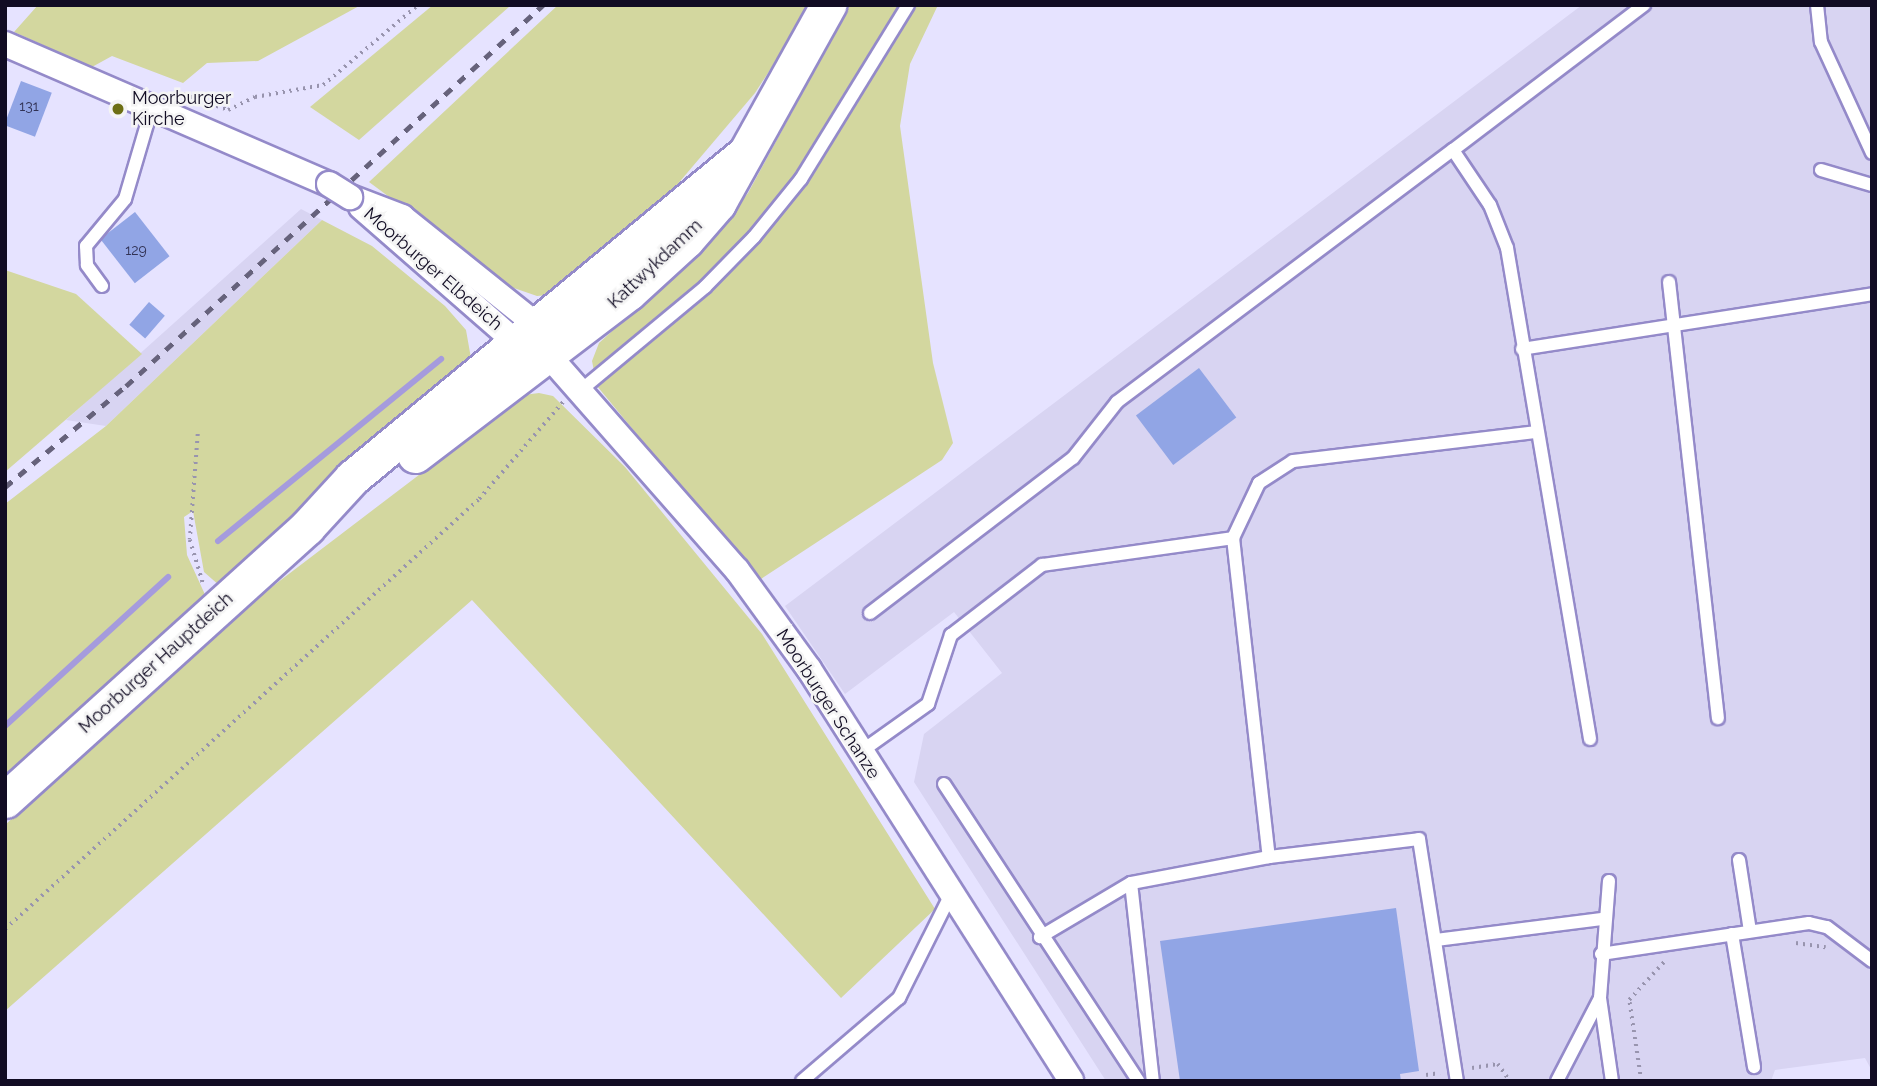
<!DOCTYPE html>
<style>
body{margin:0}
#map{position:relative;width:1877px;height:1086px;overflow:hidden;background:#e6e3ff;font-family:Raleway,sans-serif}
div>[style]{position:absolute}
.built>*{inset:0;background:#d8d4f2}
.green>*{inset:0;background:#d3d79f}
.stream>*{height:6px;margin:-3px;padding:0 3px;transform-origin:3px;border-radius:3px;background:#a59bdd}
.building>*{inset:0;background:#91a5e5;transform-origin:0 0}
.path>*{height:3.5px;margin-top:-1.75px;transform-origin:0;background:repeating-linear-gradient(90deg,#9894ae 0 2px,transparent 0 7px)}
.roads{filter:drop-shadow(2px 0 #948ac9) drop-shadow(-2px 0 #948ac9) drop-shadow(0 2px #948ac9) drop-shadow(0 -2px #948ac9)}
.lane>*{height:12px;margin:-6px;padding:0 6px;transform-origin:6px;border-radius:6px;background:#fff}
.street>*{height:24px;margin:-12px;padding:0 12px;transform-origin:12px;border-radius:12px;background:#fff}
.secondary>*{height:35px;margin:-17.5px;padding:0 17.5px;transform-origin:17.5px;border-radius:17.5px;background:#fff}
.rail>*{height:5px;margin-top:-2.5px;transform-origin:0;background:repeating-linear-gradient(90deg,#66627b 0 9px,transparent 0 18px)}
.bridges{filter:drop-shadow(2px 0 #948ac9) drop-shadow(-2px 0 #948ac9) drop-shadow(0 2px #948ac9) drop-shadow(0 -2px #948ac9)}
.street-bridge>*{height:24px;margin:-12px;padding:0 12px;transform-origin:12px;border-radius:12px;background:#fff}
.dots>*{width:19px;height:19px;translate:-50% -50%;box-sizing:border-box;border:4px solid #f4f4f4;border-radius:50%}
span{translate:-50% -50%;white-space:nowrap;text-align:center;line-height:1.15;-webkit-text-stroke:5px #f4f4f4;paint-order:stroke}
.number-label{font-size:14px;color:#313254}
.number-label span{-webkit-text-stroke-width:0}
.poi-label{font-size:18px;color:#110c23}
.left{translate:0 -50%;text-align:left}
.street-label{font-size:18px;color:#110c23}
.frame{position:absolute;inset:0;border:7px solid #110c23;pointer-events:none}
</style>
<div id="map">
<div class="built">
<i style="clip-path:polygon(1582px 5px,1872px 5px,1872px 1071px,1865px 1058px,1775px 1070px,1771px 1081px,1106px 1081px,914px 782px,924px 734px,1002px 673px,954px 612px,845px 694px,785px 606px)"></i>
<i style="clip-path:polygon(301px 209px,322px 220px,106px 426px,66px 420px)"></i>
</div>
<div class="green">
<i style="clip-path:polygon(38px 5px,361px 5px,258px 61px,207px 63px,183px 83px,112px 56px,92px 67px,14px 32px)"></i>
<i style="clip-path:polygon(433px 5px,511px 5px,359px 140px,310px 107px)"></i>
<i style="clip-path:polygon(558px 5px,812px 5px,755px 93px,665px 199px,548px 295px,537px 296px,511px 287px,369px 182px)"></i>
<i style="clip-path:polygon(850px 5px,938px 5px,910px 64px,900px 126px,933px 363px,953px 443px,942px 460px,758px 581px,597px 386px,710px 293px,807px 180px,668px 314px,594px 371px,592px 361px,599px 343px,707px 245px,748px 193px)"></i>
<i style="clip-path:polygon(322px 220px,372px 246px,445px 306px,466px 330px,472px 364px,220px 586px,204px 572px,193px 511px,184px 517px,187px 555px,207px 599px,5px 784px,5px 504px,106px 426px)"></i>
<i style="clip-path:polygon(5px 270px,76px 294px,142px 354px,5px 472px)"></i>
<i style="clip-path:polygon(539px 393px,553px 396px,625px 467px,762px 634px,935px 909px,841px 998px,472px 600px,5px 1011px,5px 825px,244px 608px,524px 395px)"></i>
</div>
<div class="stream">
<i style="left:218px;top:541px;width:288px;rotate:-39.2deg"></i>
<i style="left:5px;top:726px;width:221px;rotate:-42.4deg"></i>
</div>
<div class="building">
<i style="left:21px;top:81px;width:33px;height:47px;rotate:21deg"></i>
<i style="left:135px;top:212px;width:56px;height:44px;rotate:52deg"></i>
<i style="left:149px;top:302px;width:21px;height:30px;rotate:41deg"></i>
<i style="left:1199px;top:368px;width:62px;height:79px;rotate:53deg"></i>
<i style="clip-path:polygon(1396px 908px,1419px 1071px,1400px 1074px,1401px 1081px,1180px 1081px,1160px 941px)"></i>
</div>
<div class="path">
<i style="left:177px;top:92px;width:54px;rotate:19.4deg"></i>
<i style="left:228px;top:110px;width:30px;rotate:-26deg"></i>
<i style="left:255px;top:97px;width:69px;rotate:-10deg"></i>
<i style="left:323px;top:85px;width:124px;rotate:-40.1deg"></i>
<i style="left:198px;top:434px;width:106px;rotate:94.3deg"></i>
<i style="left:190px;top:540px;width:45px;rotate:73.2deg"></i>
<i style="left:5px;top:929px;width:640px;rotate:-42.21deg"></i>
<i style="left:479px;top:499px;width:128px;rotate:-49.1deg"></i>
<i style="left:1796px;top:943px;width:30px;rotate:8deg"></i>
<i style="left:1472px;top:1068px;width:26px;rotate:-9deg"></i>
<i style="left:1498px;top:1064px;width:21px;rotate:55deg"></i>
<i style="left:1426px;top:1075px;width:14px;rotate:-8deg"></i>
<i style="left:1641px;top:1081px;width:82px;rotate:-98.4deg"></i>
<i style="left:1629px;top:1000px;width:53px;rotate:-47.3deg"></i>
</div>
<div class="roads">
<div class="lane">
<i style="left:1817px;top:5px;width:37px;rotate:84deg"></i>
<i style="left:1821px;top:42px;width:122px;rotate:65.3deg"></i>
<i style="left:1453px;top:150px;width:240px;rotate:-37.2deg"></i>
<i style="left:1821px;top:170px;width:53px;rotate:16.4deg"></i>
<i style="left:1669px;top:282px;width:439px;rotate:83.6deg"></i>
<i style="left:102px;top:286px;width:26px;rotate:-126deg"></i>
<i style="left:87px;top:265px;width:19px;rotate:-93deg"></i>
<i style="left:86px;top:246px;width:61px;rotate:-50.3deg"></i>
<i style="left:125px;top:199px;width:99px;rotate:-73.6deg"></i>
<i style="left:1522px;top:349px;width:354px;rotate:-8.9deg"></i>
<i style="left:581px;top:390px;width:161px;rotate:-39.7deg"></i>
<i style="left:705px;top:287px;width:70px;rotate:-45.6deg"></i>
<i style="left:754px;top:237px;width:75px;rotate:-51deg"></i>
<i style="left:801px;top:179px;width:204px;rotate:-58.4deg"></i>
<i style="left:1233px;top:538px;width:61px;rotate:-64.7deg"></i>
<i style="left:1259px;top:483px;width:40px;rotate:-32.9deg"></i>
<i style="left:1293px;top:461px;width:244px;rotate:-6.8deg"></i>
<i style="left:870px;top:613px;width:255px;rotate:-37.4deg"></i>
<i style="left:1073px;top:458px;width:71px;rotate:-51.8deg"></i>
<i style="left:1117px;top:402px;width:420px;rotate:-36.9deg"></i>
<i style="left:1453px;top:150px;width:66px;rotate:56.1deg"></i>
<i style="left:1490px;top:205px;width:46px;rotate:68.4deg"></i>
<i style="left:1507px;top:248px;width:498px;rotate:80.4deg"></i>
<i style="left:859px;top:753px;width:85px;rotate:-35.4deg"></i>
<i style="left:928px;top:704px;width:73px;rotate:-71.6deg"></i>
<i style="left:951px;top:635px;width:115px;rotate:-37.6deg"></i>
<i style="left:1042px;top:565px;width:193px;rotate:-8deg"></i>
<i style="left:1233px;top:538px;width:321px;rotate:83.6deg"></i>
<i style="left:1269px;top:857px;width:140px;rotate:169.3deg"></i>
<i style="left:1131px;top:883px;width:106px;rotate:149.3deg"></i>
<i style="left:944px;top:784px;width:355px;rotate:56.8deg"></i>
<i style="left:1269px;top:857px;width:151px;rotate:-6.8deg"></i>
<i style="left:1419px;top:839px;width:245px;rotate:81.1deg"></i>
<i style="left:1739px;top:860px;width:72px;rotate:81.2deg"></i>
<i style="left:1609px;top:881px;width:117px;rotate:94.4deg"></i>
<i style="left:1600px;top:998px;width:84px;rotate:81.8deg"></i>
<i style="left:1131px;top:883px;width:199px;rotate:83.7deg"></i>
<i style="left:1732px;top:934px;width:135px;rotate:80.6deg"></i>
<i style="left:1436px;top:940px;width:167px;rotate:-7.2deg"></i>
<i style="left:1601px;top:954px;width:210px;rotate:-8.5deg"></i>
<i style="left:1809px;top:923px;width:18px;rotate:13deg"></i>
<i style="left:1827px;top:927px;width:56px;rotate:37.1deg"></i>
<i style="left:802px;top:1081px;width:128px;rotate:-40.6deg"></i>
<i style="left:899px;top:998px;width:114px;rotate:-63.4deg"></i>
<i style="left:1557px;top:1081px;width:93px;rotate:-62.6deg"></i>
</div>
<div class="street">
<i style="left:5px;top:44px;width:353px;rotate:23.4deg"></i>
<i style="left:350px;top:197px;width:56px;rotate:21deg"></i>
<i style="left:402px;top:217px;width:174px;rotate:38.7deg"></i>
<i style="left:361px;top:207px;width:206px;rotate:41.1deg"></i>
<i style="left:548px;top:355px;width:286px;rotate:48.7deg"></i>
<i style="left:737px;top:570px;width:122px;rotate:54deg"></i>
<i style="left:809px;top:669px;width:488px;rotate:57.5deg"></i>
</div>
<div class="secondary">
<i style="left:415px;top:455px;width:269px;rotate:-37.3deg"></i>
<i style="left:629px;top:292px;width:77px;rotate:-42.4deg"></i>
<i style="left:686px;top:240px;width:49px;rotate:-49.1deg"></i>
<i style="left:718px;top:203px;width:227px;rotate:-60.9deg"></i>
<i style="left:5px;top:800px;width:407px;rotate:-42.1deg"></i>
<i style="left:307px;top:527px;width:67px;rotate:-47.4deg"></i>
<i style="left:352px;top:478px;width:506px;rotate:-39.54deg"></i>
</div>
</div>
<div class="rail">
<i style="left:5px;top:487px;width:158px;rotate:-39.9deg"></i>
<i style="left:126px;top:386px;width:565px;rotate:-42.42deg"></i>
</div>
<div class="bridges">
<div class="street-bridge">
<i style="left:329px;top:184px;width:25px;rotate:32deg"></i>
</div>
</div>
<div class="dots">
<i style="left:118px;top:109px;background:#6d6f13"></i>
</div>
<div class="number-label">
<span style="left:29px;top:106px">131</span>
<span style="left:136px;top:250px">129</span>
</div>
<div class="poi-label">
<span class="left" style="left:132px;top:109px">Moorburger<br>Kirche</span>
</div>
<div class="street-label">
<span style="left:655px;top:264px;rotate:-43deg">Kattwykdamm</span>
<span style="left:433px;top:269px;rotate:41deg">Moorburger Elbdeich</span>
<span style="left:156px;top:663px;rotate:-42deg">Moorburger Hauptdeich</span>
<span style="left:828px;top:704px;rotate:57deg">Moorburger Schanze</span>
</div>
<div class="frame"></div>
</div>
